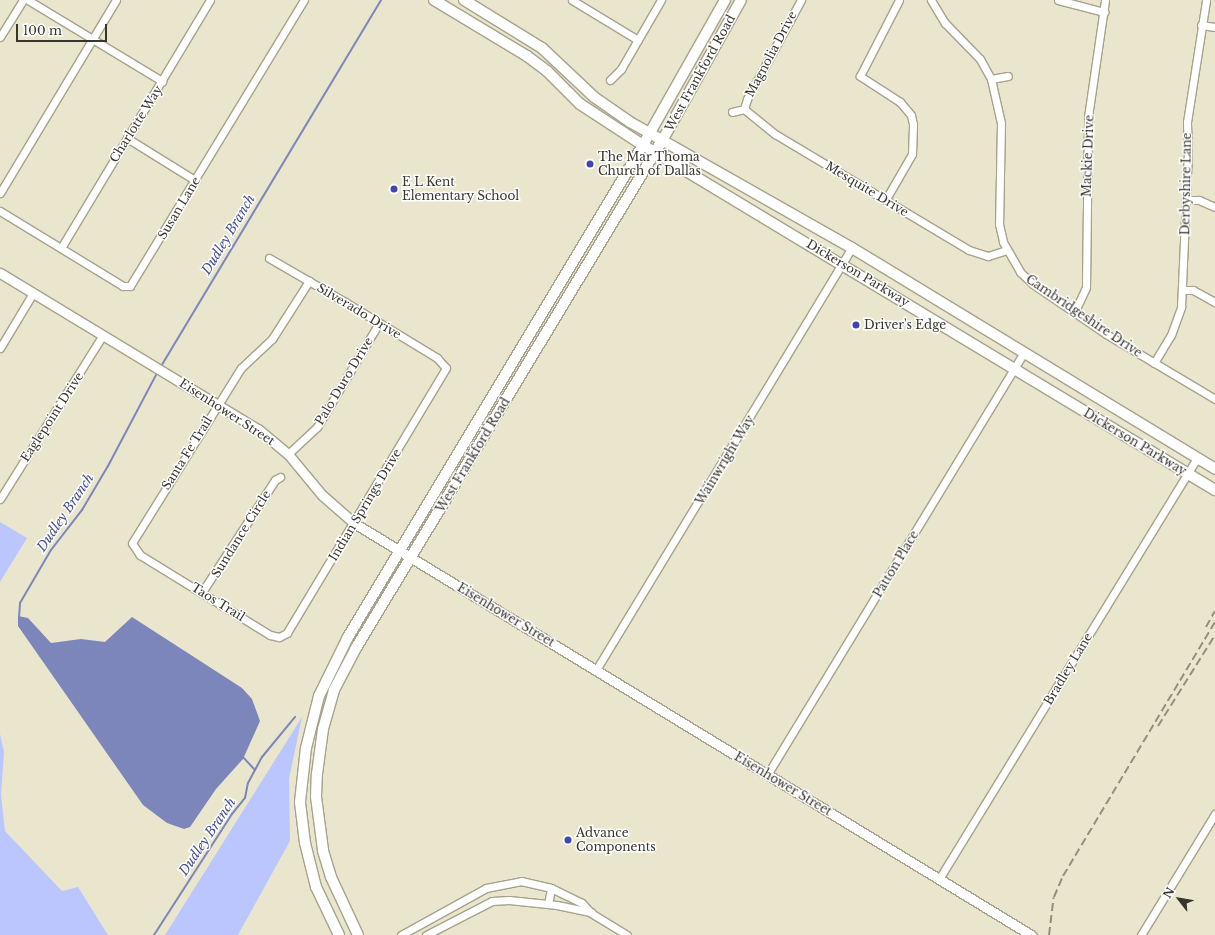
<!DOCTYPE html>
<style>
body{margin:0}
#map{position:relative;width:1215px;height:935px;overflow:hidden;background:#eae6ce;font-family:"Libre Baskerville",serif}
div>[style]{position:absolute}
.green>*{inset:0;background:#bbc6fe}
.water>*{inset:0;background:#7c86ba}
.stream>*{height:2px;margin:-1px;padding:0 1px;transform-origin:1px;border-radius:1px;background:#7c86ba}
.roads{filter:drop-shadow(1px 0 #a6a28b) drop-shadow(-1px 0 #a6a28b) drop-shadow(0 1px #a6a28b) drop-shadow(0 -1px #a6a28b)}
.minor>*{height:7px;margin:-3.5px;padding:0 3.5px;transform-origin:3.5px;border-radius:3.5px;background:#fff}
.tertiary>*{height:9px;margin:-4.5px;padding:0 4.5px;transform-origin:4.5px;border-radius:4.5px;background:#fff}
.secondary>*{height:10px;margin:-5px;padding:0 5px;transform-origin:5px;border-radius:5px;background:#fff}
.rail>*{height:2px;margin-top:-1px;transform-origin:0;background:repeating-linear-gradient(90deg,#928f7e 0 8px,transparent 0 12px)}
.dots>*{width:11px;height:11px;translate:-50% -50%;box-sizing:border-box;border:2px solid #fff;border-radius:50%}
span{translate:-50% -50%;white-space:nowrap;text-align:center;line-height:1.15;-webkit-text-stroke:3px #fff;paint-order:stroke}
.street-label{font-size:12px;color:#37352c}
.poi-label{font-size:12px;color:#37352c}
.left{translate:0 -50%;text-align:left}
.water-label{font-size:13px;color:#444d90;font-style:italic}
.north{position:absolute;left:1159px;top:879px;width:40px;height:40px;-webkit-text-stroke:3px #fff;paint-order:stroke;rotate:301deg;font-size:11px;font-weight:700;line-height:16px;text-align:center;color:#37352c}
.north::after{content:'';display:block;margin:auto;width:14px;height:18px;background:#37352c;clip-path:polygon(50% 0,100% 100%,50% 72%,0 100%)}
.scale{position:absolute;left:16px;top:24px;width:91px;height:18px;box-sizing:border-box;border:2px solid #37352c;border-top:0;padding-left:5px;font-size:12px;line-height:14px;white-space:nowrap;color:#37352c;-webkit-text-stroke:3px #fff;paint-order:stroke}
</style>
<div id="map">
<div class="green">
<i style="clip-path:polygon(0 522px,27px 538px,0 582px)"></i>
<i style="clip-path:polygon(302px 717px,289px 779px,290px 841px,238px 935px,165px 935px)"></i>
<i style="clip-path:polygon(0 734px,4px 752px,1px 795px,5px 831px,62px 891px,78px 887px,108px 935px,0 935px)"></i>
</div>
<div class="water">
<i style="clip-path:polygon(18px 616px,28px 618px,51px 643px,81px 639px,105px 642px,132px 617px,242px 688px,252px 699px,260px 721px,243px 759px,216px 789px,190px 827px,184px 829px,167px 823px,143px 805px,18px 626px)"></i>
</div>
<div class="stream">
<i style="left:160px;top:368px;width:429px;rotate:-59deg"></i>
<i style="left:19px;top:618px;width:15px;rotate:-86deg"></i>
<i style="left:20px;top:603px;width:61px;rotate:-59.7deg"></i>
<i style="left:51px;top:550px;width:51px;rotate:-52.2deg"></i>
<i style="left:82px;top:510px;width:51px;rotate:-59.4deg"></i>
<i style="left:108px;top:466px;width:107px;rotate:-62.2deg"></i>
<i style="left:255px;top:770px;width:15px;rotate:-62deg"></i>
<i style="left:262px;top:757px;width:52px;rotate:-50.5deg"></i>
<i style="left:154px;top:935px;width:144px;rotate:-57.2deg"></i>
<i style="left:232px;top:814px;width:21px;rotate:-51deg"></i>
<i style="left:245px;top:798px;width:15px;rotate:-79deg"></i>
<i style="left:248px;top:783px;width:15px;rotate:-62deg"></i>
<i style="left:255px;top:770px;width:18px;rotate:-133deg"></i>
</div>
<div class="roads">
<div class="minor">
<i style="left:28px;top:0;width:157px;rotate:31.2deg"></i>
<i style="left:572px;top:0;width:77px;rotate:31.2deg"></i>
<i style="left:931px;top:0;width:27px;rotate:59deg"></i>
<i style="left:945px;top:23px;width:50px;rotate:45.8deg"></i>
<i style="left:980px;top:59px;width:23px;rotate:61deg"></i>
<i style="left:991px;top:79px;width:45px;rotate:77.2deg"></i>
<i style="left:1001px;top:123px;width:101px;rotate:91.1deg"></i>
<i style="left:999px;top:224px;width:18px;rotate:77deg"></i>
<i style="left:1003px;top:242px;width:34px;rotate:60deg"></i>
<i style="left:1020px;top:272px;width:18px;rotate:43deg"></i>
<i style="left:1033px;top:284px;width:88px;rotate:34.4deg"></i>
<i style="left:1106px;top:334px;width:127px;rotate:30.8deg"></i>
<i style="left:1058px;top:0;width:48px;rotate:14.6deg"></i>
<i style="left:1201px;top:25px;width:14px;rotate:8deg"></i>
<i style="left:0;top:37px;width:44px;rotate:-58.1deg"></i>
<i style="left:991px;top:79px;width:17px;rotate:-10deg"></i>
<i style="left:610px;top:80px;width:16px;rotate:-45deg"></i>
<i style="left:621px;top:69px;width:80px;rotate:-59.9deg"></i>
<i style="left:744px;top:109px;width:40px;rotate:39deg"></i>
<i style="left:775px;top:134px;width:226px;rotate:30.9deg"></i>
<i style="left:969px;top:250px;width:20px;rotate:18deg"></i>
<i style="left:988px;top:256px;width:20px;rotate:-18deg"></i>
<i style="left:744px;top:109px;width:10px;rotate:-73deg"></i>
<i style="left:747px;top:99px;width:113px;rotate:-61.4deg"></i>
<i style="left:732px;top:112px;width:12px;rotate:-14deg"></i>
<i style="left:127px;top:138px;width:81px;rotate:31.9deg"></i>
<i style="left:0;top:193px;width:225px;rotate:-59deg"></i>
<i style="left:886px;top:199px;width:52px;rotate:-60deg"></i>
<i style="left:912px;top:154px;width:30px;rotate:-88deg"></i>
<i style="left:913px;top:124px;width:9px;rotate:-103deg"></i>
<i style="left:911px;top:115px;width:17px;rotate:-130deg"></i>
<i style="left:900px;top:102px;width:48px;rotate:-147deg"></i>
<i style="left:860px;top:76px;width:85px;rotate:-62.8deg"></i>
<i style="left:1185px;top:200px;width:14px"></i>
<i style="left:1199px;top:200px;width:17px;rotate:24deg"></i>
<i style="left:0;top:211px;width:144px;rotate:31.4deg"></i>
<i style="left:123px;top:286px;width:7px"></i>
<i style="left:130px;top:286px;width:335px;rotate:-58.7deg"></i>
<i style="left:61px;top:248px;width:289px;rotate:-59deg"></i>
<i style="left:269px;top:258px;width:88px;rotate:30.1deg"></i>
<i style="left:345px;top:302px;width:108px;rotate:31.3deg"></i>
<i style="left:437px;top:358px;width:13px;rotate:48deg"></i>
<i style="left:446px;top:368px;width:309px;rotate:121deg"></i>
<i style="left:287px;top:633px;width:9px;rotate:153deg"></i>
<i style="left:279px;top:637px;width:9px;rotate:-167deg"></i>
<i style="left:270px;top:635px;width:153px;rotate:-148.4deg"></i>
<i style="left:140px;top:555px;width:14px;rotate:-124deg"></i>
<i style="left:132px;top:543px;width:206px;rotate:-58.1deg"></i>
<i style="left:241px;top:368px;width:42px;rotate:-43.1deg"></i>
<i style="left:272px;top:339px;width:69px;rotate:-57.5deg"></i>
<i style="left:1183px;top:290px;width:10px"></i>
<i style="left:1193px;top:290px;width:25px;rotate:29deg"></i>
<i style="left:1075px;top:311px;width:26px;rotate:-65deg"></i>
<i style="left:1086px;top:287px;width:170px;rotate:-89.3deg"></i>
<i style="left:1088px;top:117px;width:118px;rotate:-81.7deg"></i>
<i style="left:0;top:348px;width:64px;rotate:-59deg"></i>
<i style="left:1154px;top:363px;width:33px;rotate:-59deg"></i>
<i style="left:1171px;top:335px;width:30px;rotate:-70deg"></i>
<i style="left:1181px;top:307px;width:155px;rotate:-87.4deg"></i>
<i style="left:1188px;top:152px;width:30px;rotate:-92deg"></i>
<i style="left:1187px;top:122px;width:123px;rotate:-81.1deg"></i>
<i style="left:288px;top:454px;width:40px;rotate:-43deg"></i>
<i style="left:317px;top:427px;width:121px;rotate:-59.2deg"></i>
<i style="left:0;top:499px;width:194px;rotate:-57.9deg"></i>
<i style="left:202px;top:592px;width:134px;rotate:-56.9deg"></i>
<i style="left:275px;top:480px;width:6px;rotate:-31deg"></i>
<i style="left:596px;top:670px;width:494px;rotate:-58.8deg"></i>
<i style="left:767px;top:775px;width:494px;rotate:-58.7deg"></i>
<i style="left:939px;top:879px;width:494px;rotate:-58.5deg"></i>
<i style="left:548px;top:904px;width:16px;rotate:-79deg"></i>
<i style="left:401px;top:935px;width:97px;rotate:-28.9deg"></i>
<i style="left:486px;top:888px;width:36px;rotate:-11deg"></i>
<i style="left:521px;top:881px;width:31px;rotate:13deg"></i>
<i style="left:551px;top:888px;width:34px;rotate:26deg"></i>
<i style="left:582px;top:903px;width:13px;rotate:48deg"></i>
<i style="left:591px;top:913px;width:42px;rotate:31.4deg"></i>
<i style="left:426px;top:935px;width:74px;rotate:-27.3deg"></i>
<i style="left:492px;top:901px;width:17px;rotate:-3deg"></i>
<i style="left:509px;top:900px;width:48px;rotate:5.9deg"></i>
<i style="left:557px;top:905px;width:35px;rotate:12deg"></i>
<i style="left:1141px;top:935px;width:142px;rotate:-58.6deg"></i>
</div>
<div class="tertiary">
<i style="left:0;top:273px;width:301px;rotate:31.2deg"></i>
<i style="left:258px;top:429px;width:39px;rotate:40deg"></i>
<i style="left:288px;top:454px;width:53px;rotate:50.3deg"></i>
<i style="left:322px;top:495px;width:43px;rotate:41.2deg"></i>
<i style="left:354px;top:523px;width:793px;rotate:31.32deg"></i>
</div>
<div class="secondary">
<i style="left:434px;top:0;width:109px;rotate:31.1deg"></i>
<i style="left:527px;top:56px;width:25px;rotate:37deg"></i>
<i style="left:547px;top:71px;width:47px;rotate:45deg"></i>
<i style="left:580px;top:104px;width:69px;rotate:33.2deg"></i>
<i style="left:638px;top:142px;width:674px;rotate:31.1deg"></i>
<i style="left:464px;top:0;width:92px;rotate:31.6deg"></i>
<i style="left:542px;top:48px;width:71px;rotate:43.3deg"></i>
<i style="left:594px;top:97px;width:44px;rotate:34.8deg"></i>
<i style="left:630px;top:122px;width:255px;rotate:29.6deg"></i>
<i style="left:852px;top:248px;width:425px;rotate:31.3deg"></i>
<i style="left:339px;top:935px;width:53px;rotate:-115.6deg"></i>
<i style="left:316px;top:887px;width:45px;rotate:-104deg"></i>
<i style="left:305px;top:843px;width:41px;rotate:-97deg"></i>
<i style="left:300px;top:802px;width:54px;rotate:-83.7deg"></i>
<i style="left:306px;top:748px;width:54px;rotate:-76deg"></i>
<i style="left:319px;top:696px;width:66px;rotate:-63.8deg"></i>
<i style="left:348px;top:637px;width:574px;rotate:-59.05deg"></i>
<i style="left:643px;top:145px;width:167px;rotate:-60.5deg"></i>
<i style="left:358px;top:935px;width:64px;rotate:-115deg"></i>
<i style="left:331px;top:877px;width:28px;rotate:-107deg"></i>
<i style="left:323px;top:850px;width:53px;rotate:-97.5deg"></i>
<i style="left:316px;top:797px;width:23px;rotate:-88deg"></i>
<i style="left:317px;top:774px;width:45px;rotate:-82.4deg"></i>
<i style="left:323px;top:729px;width:41px;rotate:-74.2deg"></i>
<i style="left:334px;top:690px;width:47px;rotate:-62.4deg"></i>
<i style="left:356px;top:648px;width:594px;rotate:-58.9deg"></i>
<i style="left:663px;top:139px;width:159px;rotate:-60.7deg"></i>
</div>
</div>
<div class="rail">
<i style="left:1206px;top:627px;width:18px;rotate:-61deg"></i>
<i style="left:1158px;top:726px;width:107px;rotate:-57.9deg"></i>
<i style="left:1049px;top:935px;width:38px;rotate:-83deg"></i>
<i style="left:1054px;top:897px;width:23px;rotate:-67deg"></i>
<i style="left:1063px;top:876px;width:296px;rotate:-59.1deg"></i>
</div>
<div class="dots">
<i style="left:590px;top:164px;background:#4144b9"></i>
<i style="left:394px;top:189px;background:#4144b9"></i>
<i style="left:856px;top:325px;background:#4144b9"></i>
<i style="left:568px;top:840px;background:#4144b9"></i>
</div>
<div class="street-label">
<span style="left:771px;top:54px;rotate:-62deg">Magnolia Drive</span>
<span style="left:700px;top:73px;rotate:-61deg">West Frankford Road</span>
<span style="left:136px;top:124px;rotate:-58deg">Charlotte Way</span>
<span style="left:1088px;top:156px;rotate:-88deg">Mackie Drive</span>
<span style="left:1186px;top:184px;rotate:-89deg">Derbyshire Lane</span>
<span style="left:867px;top:189px;rotate:31deg">Mesquite Drive</span>
<span style="left:179px;top:208px;rotate:-59deg">Susan Lane</span>
<span style="left:858px;top:273px;rotate:31deg">Dickerson Parkway</span>
<span style="left:359px;top:311px;rotate:31deg">Silverado Drive</span>
<span style="left:1084px;top:316px;rotate:34deg">Cambridgeshire Drive</span>
<span style="left:344px;top:381px;rotate:-59deg">Palo Duro Drive</span>
<span style="left:227px;top:412px;rotate:33deg">Eisenhower Street</span>
<span style="left:52px;top:417px;rotate:-57deg">Eaglepoint Drive</span>
<span style="left:1135px;top:442px;rotate:31deg">Dickerson Parkway</span>
<span style="left:187px;top:453px;rotate:-58deg">Santa Fe Trail</span>
<span style="left:473px;top:455px;rotate:-59deg">West Frankford Road</span>
<span style="left:725px;top:460px;rotate:-59deg">Wainwright Way</span>
<span style="left:365px;top:505px;rotate:-59deg">Indian Springs Drive</span>
<span style="left:241px;top:534px;rotate:-58deg">Sundance Circle</span>
<span style="left:896px;top:564px;rotate:-59deg">Patton Place</span>
<span style="left:218px;top:602px;rotate:32deg">Taos Trail</span>
<span style="left:506px;top:615px;rotate:31deg">Eisenhower Street</span>
<span style="left:1068px;top:669px;rotate:-59deg">Bradley Lane</span>
<span style="left:783px;top:784px;rotate:31deg">Eisenhower Street</span>
</div>
<div class="poi-label">
<span class="left" style="left:598px;top:164px">The Mar Thoma<br>Church of Dallas</span>
<span class="left" style="left:402px;top:189px">E L Kent<br>Elementary School</span>
<span class="left" style="left:864px;top:325px">Driver's Edge</span>
<span class="left" style="left:576px;top:840px">Advance<br>Components</span>
</div>
<div class="water-label">
<span style="left:229px;top:235px;rotate:-59deg">Dudley Branch</span>
<span style="left:66px;top:513px;rotate:-56deg">Dudley Branch</span>
<span style="left:208px;top:837px;rotate:-56deg">Dudley Branch</span>
</div>
<div class="north">N</div>
<div class="scale">100 m</div>
</div>
